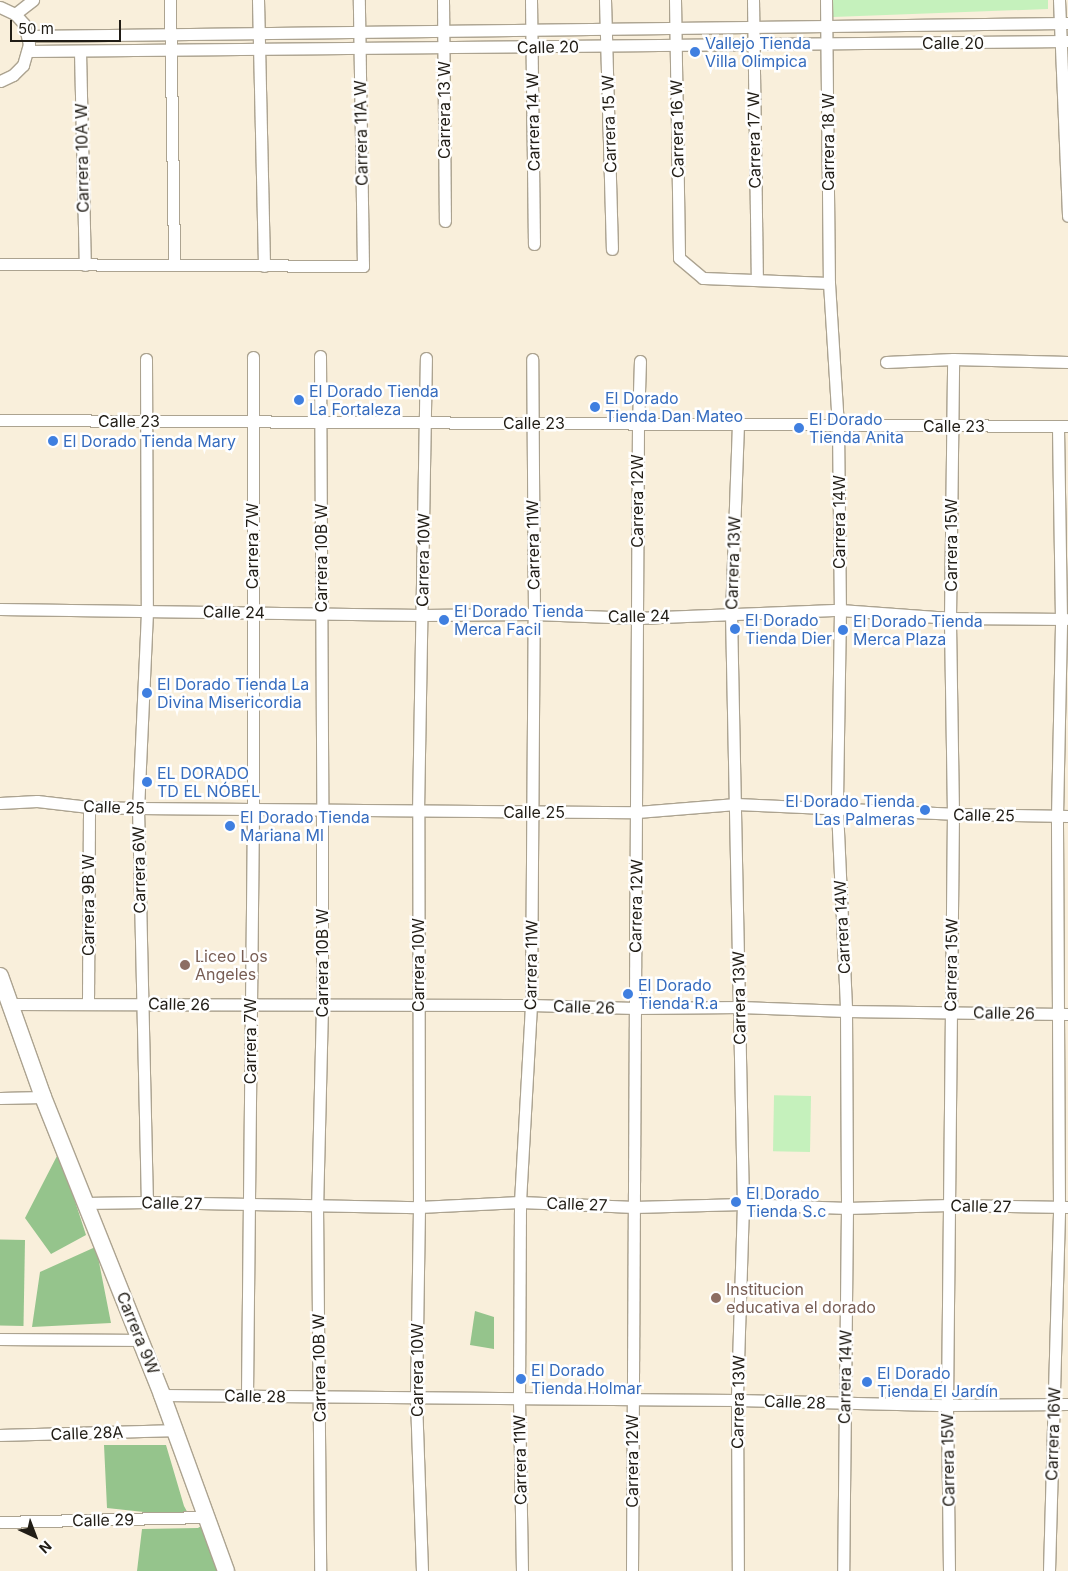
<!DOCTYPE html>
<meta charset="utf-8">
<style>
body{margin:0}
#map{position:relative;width:1068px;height:1571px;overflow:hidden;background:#f9efdb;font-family:Inter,sans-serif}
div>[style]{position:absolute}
.green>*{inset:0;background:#c5f1bc;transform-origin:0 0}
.forest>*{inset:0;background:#95c48c;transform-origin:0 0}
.roads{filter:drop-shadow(1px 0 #aca390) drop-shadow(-1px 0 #aca390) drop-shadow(0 1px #aca390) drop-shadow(0 -1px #aca390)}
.street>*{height:11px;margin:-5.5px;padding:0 5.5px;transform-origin:5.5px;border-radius:5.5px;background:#fff}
.secondary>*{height:16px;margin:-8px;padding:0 8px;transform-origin:8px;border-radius:8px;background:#fff}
.dots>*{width:14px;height:14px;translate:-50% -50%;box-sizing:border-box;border:2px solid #fff;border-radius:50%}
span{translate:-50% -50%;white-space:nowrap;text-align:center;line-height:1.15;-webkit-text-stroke:5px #fff;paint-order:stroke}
.shop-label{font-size:16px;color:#366cbe}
.left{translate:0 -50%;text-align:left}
.right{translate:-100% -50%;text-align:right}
.street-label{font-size:16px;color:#211d16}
.education-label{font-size:16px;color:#785e54}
.north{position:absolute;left:10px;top:1511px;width:50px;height:50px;-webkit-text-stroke:4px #fff;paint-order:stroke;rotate:137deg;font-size:14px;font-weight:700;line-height:20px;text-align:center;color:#211d16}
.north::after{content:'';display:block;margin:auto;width:18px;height:22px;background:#211d16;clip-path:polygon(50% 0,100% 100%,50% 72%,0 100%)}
.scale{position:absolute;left:10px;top:20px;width:111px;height:22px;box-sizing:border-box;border:2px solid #211d16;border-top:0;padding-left:6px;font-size:15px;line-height:18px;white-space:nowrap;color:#211d16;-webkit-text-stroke:4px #fff;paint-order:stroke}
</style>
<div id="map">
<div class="green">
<i style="clip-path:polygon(833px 0,1048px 0,1048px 9px,833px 17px)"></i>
<i style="left:811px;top:1096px;width:56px;height:37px;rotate:91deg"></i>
</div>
<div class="forest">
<i style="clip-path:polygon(58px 1154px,76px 1180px,73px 1195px,86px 1235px,51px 1254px,25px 1218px)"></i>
<i style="left:25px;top:1240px;width:86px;height:25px;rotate:91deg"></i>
<i style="clip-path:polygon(102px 1244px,98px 1257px,111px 1323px,32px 1327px,40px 1272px)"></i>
<i style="clip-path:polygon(475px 1311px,494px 1317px,494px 1349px,470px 1345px)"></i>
<i style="clip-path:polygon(104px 1445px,166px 1445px,184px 1506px,190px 1517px,107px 1508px)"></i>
<i style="clip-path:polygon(206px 1523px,224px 1571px,137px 1571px,142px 1529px,198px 1528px)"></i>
</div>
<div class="roads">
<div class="street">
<i style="left:170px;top:0;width:265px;rotate:89.1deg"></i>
<i style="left:258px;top:0;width:266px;rotate:88.7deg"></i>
<i style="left:443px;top:0;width:221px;rotate:89.5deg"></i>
<i style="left:531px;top:0;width:244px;rotate:89.3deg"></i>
<i style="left:605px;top:0;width:249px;rotate:88.4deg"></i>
<i style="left:675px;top:0;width:258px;rotate:89.1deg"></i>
<i style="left:679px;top:258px;width:31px;rotate:40deg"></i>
<i style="left:703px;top:278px;width:126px;rotate:2.3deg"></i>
<i style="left:753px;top:0;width:279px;rotate:89.2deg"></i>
<i style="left:826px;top:0;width:283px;rotate:89.4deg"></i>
<i style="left:829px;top:283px;width:142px;rotate:86.4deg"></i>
<i style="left:838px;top:425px;width:185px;rotate:89.4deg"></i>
<i style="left:840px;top:610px;width:199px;rotate:90.9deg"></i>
<i style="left:837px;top:809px;width:202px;rotate:87.4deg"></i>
<i style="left:846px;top:1011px;width:197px;rotate:89.7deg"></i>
<i style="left:847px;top:1208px;width:363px;rotate:90.6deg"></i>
<i style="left:1059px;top:0;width:216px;rotate:87.6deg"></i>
<i style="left:0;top:7px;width:17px;rotate:25deg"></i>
<i style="left:15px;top:14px;width:13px;rotate:48deg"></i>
<i style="left:24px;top:24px;width:21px;rotate:76deg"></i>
<i style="left:29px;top:44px;width:22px;rotate:106deg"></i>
<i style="left:23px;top:65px;width:14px;rotate:135deg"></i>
<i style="left:13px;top:75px;width:14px;rotate:155deg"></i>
<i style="left:15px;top:14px;width:23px;rotate:-38deg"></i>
<i style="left:28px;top:36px;width:1040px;rotate:-0.72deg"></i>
<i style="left:28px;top:51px;width:1040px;rotate:-0.55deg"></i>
<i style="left:80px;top:51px;width:214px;rotate:88.7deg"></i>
<i style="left:0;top:264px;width:363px;rotate:0.3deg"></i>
<i style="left:363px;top:266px;width:266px;rotate:-90.9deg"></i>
<i style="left:320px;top:356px;width:454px;rotate:89.7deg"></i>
<i style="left:322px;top:810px;width:196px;rotate:90deg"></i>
<i style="left:322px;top:1006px;width:198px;rotate:91.4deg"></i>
<i style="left:317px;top:1204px;width:367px;rotate:89.5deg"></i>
<i style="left:146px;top:359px;width:253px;rotate:89.8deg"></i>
<i style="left:147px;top:612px;width:196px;rotate:92.6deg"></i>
<i style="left:138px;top:808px;width:394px;rotate:88.7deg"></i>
<i style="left:886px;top:362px;width:67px;rotate:-2.6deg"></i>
<i style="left:953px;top:359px;width:115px;rotate:1.5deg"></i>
<i style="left:0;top:420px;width:1068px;rotate:0.32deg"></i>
<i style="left:738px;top:424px;width:189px;rotate:92.1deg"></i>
<i style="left:731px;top:613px;width:591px;rotate:88.84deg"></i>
<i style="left:743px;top:1204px;width:196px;rotate:91.8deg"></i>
<i style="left:737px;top:1400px;width:171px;rotate:89.7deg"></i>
<i style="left:0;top:609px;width:422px;rotate:0.8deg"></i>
<i style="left:422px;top:615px;width:112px;rotate:-0.5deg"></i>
<i style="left:534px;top:614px;width:103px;rotate:2.2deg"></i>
<i style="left:637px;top:618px;width:203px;rotate:-2.3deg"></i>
<i style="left:840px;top:610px;width:110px;rotate:4.2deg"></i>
<i style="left:950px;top:618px;width:116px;rotate:0.5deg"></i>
<i style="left:0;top:803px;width:37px;rotate:-3deg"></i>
<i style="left:37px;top:801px;width:52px;rotate:6.6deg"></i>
<i style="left:89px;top:807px;width:49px;rotate:1.2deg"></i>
<i style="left:138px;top:808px;width:499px;rotate:0.5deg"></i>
<i style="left:637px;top:812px;width:99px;rotate:-4.6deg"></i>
<i style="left:736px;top:804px;width:217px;rotate:2.6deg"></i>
<i style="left:953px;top:814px;width:115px;rotate:1deg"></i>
<i style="left:88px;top:1003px;width:196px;rotate:-89.7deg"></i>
<i style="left:9px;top:1004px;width:522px;rotate:0.11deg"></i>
<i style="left:531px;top:1005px;width:104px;rotate:1.7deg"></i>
<i style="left:635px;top:1008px;width:105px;rotate:-0.5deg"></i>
<i style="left:740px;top:1007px;width:106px;rotate:2.2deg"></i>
<i style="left:846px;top:1011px;width:222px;rotate:0.8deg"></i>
<i style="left:0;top:1098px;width:43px;rotate:-1.3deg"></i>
<i style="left:85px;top:1203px;width:62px;rotate:-0.9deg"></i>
<i style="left:147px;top:1202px;width:272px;rotate:1.1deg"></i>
<i style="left:419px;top:1207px;width:101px;rotate:-2.8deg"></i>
<i style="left:520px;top:1202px;width:114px;rotate:2.5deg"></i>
<i style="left:634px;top:1207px;width:109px;rotate:-1.6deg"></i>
<i style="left:743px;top:1204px;width:104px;rotate:2.2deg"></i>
<i style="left:847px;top:1208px;width:102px;rotate:-1.7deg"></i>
<i style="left:949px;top:1205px;width:119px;rotate:1deg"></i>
<i style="left:0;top:1339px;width:141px;rotate:0.4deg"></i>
<i style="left:247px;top:1394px;width:585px;rotate:-89.41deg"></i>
<i style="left:253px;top:809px;width:452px;rotate:-90deg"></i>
<i style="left:162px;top:1395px;width:575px;rotate:0.5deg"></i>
<i style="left:737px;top:1400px;width:210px;rotate:1.4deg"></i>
<i style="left:947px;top:1405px;width:121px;rotate:-0.5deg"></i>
<i style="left:0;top:1435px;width:174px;rotate:-1.6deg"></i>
<i style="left:0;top:1522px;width:206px;rotate:-1.4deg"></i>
<i style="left:422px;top:1571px;width:172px;rotate:-92deg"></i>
<i style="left:416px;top:1399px;width:192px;rotate:-89.1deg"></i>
<i style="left:419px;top:1207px;width:395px;rotate:-90.1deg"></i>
<i style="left:418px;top:812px;width:454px;rotate:-89deg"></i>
<i style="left:522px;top:1571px;width:173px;rotate:-91deg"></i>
<i style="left:519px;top:1398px;width:196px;rotate:-89.7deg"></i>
<i style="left:520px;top:1202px;width:197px;rotate:-86.8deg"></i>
<i style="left:531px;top:1005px;width:391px;rotate:-89.6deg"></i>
<i style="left:534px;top:614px;width:255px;rotate:-90.4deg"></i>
<i style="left:632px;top:1571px;width:1147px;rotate:-89.7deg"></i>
<i style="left:638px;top:424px;width:63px;rotate:-88.2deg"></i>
<i style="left:949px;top:1571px;width:166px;rotate:-90.7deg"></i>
<i style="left:947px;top:1405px;width:591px;rotate:-89.42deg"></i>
<i style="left:953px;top:814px;width:196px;rotate:-90.9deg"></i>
<i style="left:950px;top:618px;width:259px;rotate:-89.3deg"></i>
<i style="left:1049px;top:1571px;width:364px;rotate:-88.4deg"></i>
<i style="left:1059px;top:1207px;width:391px;rotate:-90.3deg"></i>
<i style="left:1057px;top:816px;width:197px;rotate:-88.8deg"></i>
<i style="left:1061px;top:619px;width:193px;rotate:-90.9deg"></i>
</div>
<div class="secondary">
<i style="left:0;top:976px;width:128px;rotate:70.4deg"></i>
<i style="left:43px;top:1097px;width:321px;rotate:68.2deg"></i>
<i style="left:162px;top:1395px;width:187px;rotate:70deg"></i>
</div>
</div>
<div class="dots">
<i style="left:695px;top:52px;background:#3f7fe0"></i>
<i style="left:299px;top:400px;background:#3f7fe0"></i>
<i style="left:595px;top:407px;background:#3f7fe0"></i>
<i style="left:799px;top:428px;background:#3f7fe0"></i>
<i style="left:53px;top:441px;background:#3f7fe0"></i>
<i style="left:444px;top:620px;background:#3f7fe0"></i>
<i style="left:735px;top:629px;background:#3f7fe0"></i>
<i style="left:843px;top:630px;background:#3f7fe0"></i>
<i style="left:147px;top:693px;background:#3f7fe0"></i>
<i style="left:147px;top:782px;background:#3f7fe0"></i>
<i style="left:925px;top:810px;background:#3f7fe0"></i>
<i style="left:230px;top:826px;background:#3f7fe0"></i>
<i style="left:185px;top:965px;background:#8d6e63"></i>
<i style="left:628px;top:994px;background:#3f7fe0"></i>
<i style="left:736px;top:1202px;background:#3f7fe0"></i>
<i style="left:716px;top:1298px;background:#8d6e63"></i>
<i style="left:521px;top:1379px;background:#3f7fe0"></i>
<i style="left:867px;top:1382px;background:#3f7fe0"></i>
</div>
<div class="shop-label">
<span class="left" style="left:705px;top:52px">Vallejo Tienda<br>Villa Olimpica</span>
<span class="left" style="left:309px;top:400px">El Dorado Tienda<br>La Fortaleza</span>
<span class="left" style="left:605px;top:407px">El Dorado<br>Tienda Dan Mateo</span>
<span class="left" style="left:809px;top:428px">El Dorado<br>Tienda Anita</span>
<span class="left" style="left:63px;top:441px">El Dorado Tienda Mary</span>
<span class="left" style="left:454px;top:620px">El Dorado Tienda<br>Merca Facil</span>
<span class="left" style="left:745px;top:629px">El Dorado<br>Tienda Dier</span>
<span class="left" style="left:853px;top:630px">El Dorado Tienda<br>Merca Plaza</span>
<span class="left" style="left:157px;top:693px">El Dorado Tienda La<br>Divina Misericordia</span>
<span class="left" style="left:157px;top:782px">EL DORADO<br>TD EL NÓBEL</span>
<span class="right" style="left:915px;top:810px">El Dorado Tienda<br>Las Palmeras</span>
<span class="left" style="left:240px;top:826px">El Dorado Tienda<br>Mariana Ml</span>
<span class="left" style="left:638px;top:994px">El Dorado<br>Tienda R.a</span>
<span class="left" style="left:746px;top:1202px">El Dorado<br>Tienda S.c</span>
<span class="left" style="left:531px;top:1379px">El Dorado<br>Tienda Holmar</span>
<span class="left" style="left:877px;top:1382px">El Dorado<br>Tienda El Jardín</span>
</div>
<div class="street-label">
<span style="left:953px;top:43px">Calle 20</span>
<span style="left:548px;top:47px;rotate:-1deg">Calle 20</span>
<span style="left:444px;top:110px;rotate:-90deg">Carrera 13 W</span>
<span style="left:533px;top:122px;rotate:-91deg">Carrera 14 W</span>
<span style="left:609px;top:124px;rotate:-92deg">Carrera 15 W</span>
<span style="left:677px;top:129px;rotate:-91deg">Carrera 16 W</span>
<span style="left:361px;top:133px;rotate:-91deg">Carrera 11A W</span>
<span style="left:754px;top:140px;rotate:-91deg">Carrera 17 W</span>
<span style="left:828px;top:142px;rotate:-90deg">Carrera 18 W</span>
<span style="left:82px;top:158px;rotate:-91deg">Carrera 10A W</span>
<span style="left:129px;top:421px">Calle 23</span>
<span style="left:534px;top:423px">Calle 23</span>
<span style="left:954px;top:426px">Calle 23</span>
<span style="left:637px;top:501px;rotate:-90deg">Carrera 12W</span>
<span style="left:839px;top:522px;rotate:-90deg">Carrera 14W</span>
<span style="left:533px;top:545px;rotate:-91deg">Carrera 11W</span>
<span style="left:951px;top:545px;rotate:-90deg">Carrera 15W</span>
<span style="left:252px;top:546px;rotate:-90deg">Carrera 7W</span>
<span style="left:321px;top:558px;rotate:-90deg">Carrera 10B W</span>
<span style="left:423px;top:560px;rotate:-89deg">Carrera 10W</span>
<span style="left:733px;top:563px;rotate:-88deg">Carrera 13W</span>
<span style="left:234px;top:612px;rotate:1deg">Calle 24</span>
<span style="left:639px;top:616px;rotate:-1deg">Calle 24</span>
<span style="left:114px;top:807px;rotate:2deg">Calle 25</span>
<span style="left:534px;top:812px">Calle 25</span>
<span style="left:984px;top:815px;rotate:1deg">Calle 25</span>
<span style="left:139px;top:870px;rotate:-91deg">Carrera 6W</span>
<span style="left:88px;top:905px;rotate:-90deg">Carrera 9B W</span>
<span style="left:636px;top:906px;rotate:-89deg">Carrera 12W</span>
<span style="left:842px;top:927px;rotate:-93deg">Carrera 14W</span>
<span style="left:322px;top:963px;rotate:-90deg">Carrera 10B W</span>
<span style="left:418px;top:965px;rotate:-90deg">Carrera 10W</span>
<span style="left:531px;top:965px;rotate:-89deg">Carrera 11W</span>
<span style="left:951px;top:965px;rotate:-89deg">Carrera 15W</span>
<span style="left:739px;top:998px;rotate:-91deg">Carrera 13W</span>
<span style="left:179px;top:1004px;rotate:1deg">Calle 26</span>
<span style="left:584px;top:1007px;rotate:2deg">Calle 26</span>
<span style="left:1004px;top:1013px;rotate:1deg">Calle 26</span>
<span style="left:250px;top:1041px;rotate:-90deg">Carrera 7W</span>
<span style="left:172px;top:1203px;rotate:1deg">Calle 27</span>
<span style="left:577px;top:1204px;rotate:2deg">Calle 27</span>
<span style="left:981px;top:1206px;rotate:1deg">Calle 27</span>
<span style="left:138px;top:1333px;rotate:68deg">Carrera 9W</span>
<span style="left:319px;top:1368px;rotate:-91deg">Carrera 10B W</span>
<span style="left:417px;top:1370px;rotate:-90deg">Carrera 10W</span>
<span style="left:845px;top:1377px;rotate:-89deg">Carrera 14W</span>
<span style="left:255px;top:1396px;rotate:1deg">Calle 28</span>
<span style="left:738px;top:1402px;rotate:-89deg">Carrera 13W</span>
<span style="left:795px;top:1402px;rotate:2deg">Calle 28</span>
<span style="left:87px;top:1433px;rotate:-2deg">Calle 28A</span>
<span style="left:1053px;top:1434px;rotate:-88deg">Carrera 16W</span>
<span style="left:520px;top:1460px;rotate:-91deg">Carrera 11W</span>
<span style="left:948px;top:1460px;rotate:-91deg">Carrera 15W</span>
<span style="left:632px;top:1461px;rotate:-90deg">Carrera 12W</span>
<span style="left:103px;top:1520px;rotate:-1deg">Calle 29</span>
</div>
<div class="education-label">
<span class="left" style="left:195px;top:965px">Liceo Los<br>Angeles</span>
<span class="left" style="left:726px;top:1298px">Institucion<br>educativa el dorado</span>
</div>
<div class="north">N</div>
<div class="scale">50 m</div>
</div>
